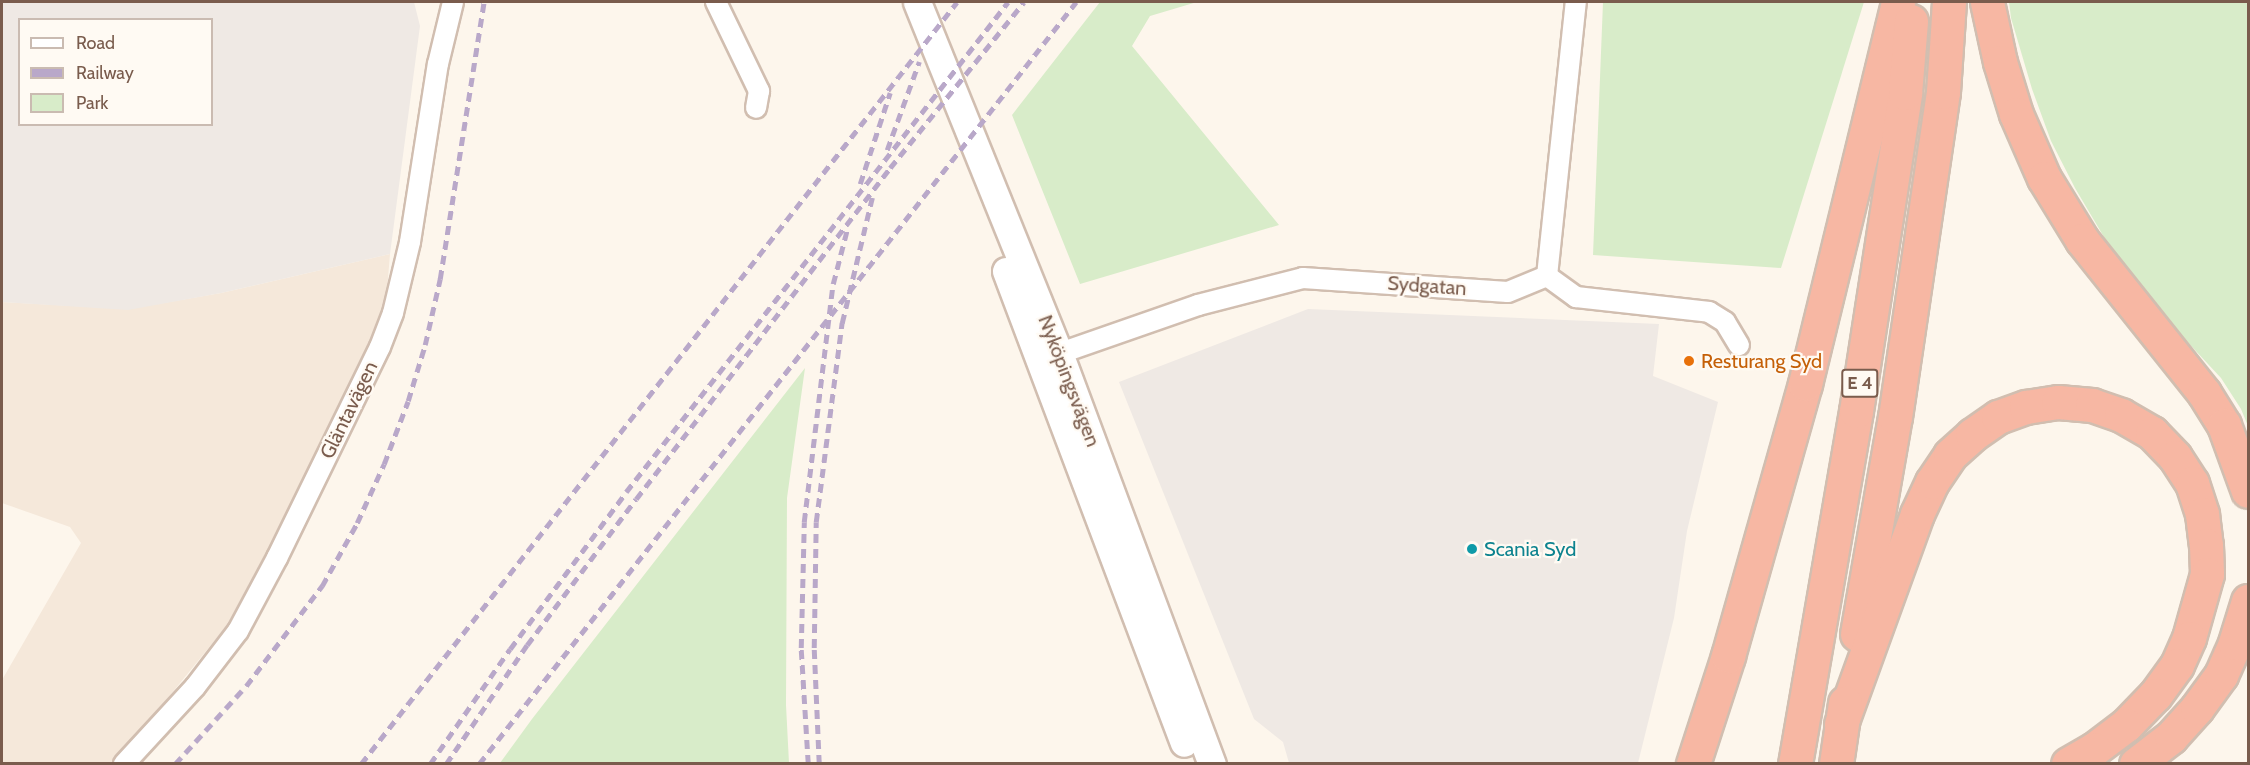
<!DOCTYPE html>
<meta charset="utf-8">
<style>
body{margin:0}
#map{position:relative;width:2250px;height:765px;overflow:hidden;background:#fdf6ec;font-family:Cabin,sans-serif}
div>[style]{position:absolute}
.residential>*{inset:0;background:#f5e8da}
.industrial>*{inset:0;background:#efe9e4}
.green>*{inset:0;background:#d8ecc9}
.roads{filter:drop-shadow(2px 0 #d1beb0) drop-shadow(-2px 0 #d1beb0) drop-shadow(0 2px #d1beb0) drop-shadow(0 -2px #d1beb0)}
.minor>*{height:20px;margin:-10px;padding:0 10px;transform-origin:10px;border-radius:10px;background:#fff}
.secondary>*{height:27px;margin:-13.5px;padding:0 13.5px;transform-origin:13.5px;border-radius:13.5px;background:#fff}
.motorway>*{height:33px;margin:-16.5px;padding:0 16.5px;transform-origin:16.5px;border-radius:16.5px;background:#f7b7a3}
.rail>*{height:4.5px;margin-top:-2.25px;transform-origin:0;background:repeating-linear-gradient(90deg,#b9a8c9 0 9px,transparent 0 15px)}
.dots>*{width:16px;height:16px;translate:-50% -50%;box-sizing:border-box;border:3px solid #fffaf3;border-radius:50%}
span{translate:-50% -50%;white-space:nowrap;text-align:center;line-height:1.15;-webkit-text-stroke:4.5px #fffaf3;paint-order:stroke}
.shield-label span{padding:2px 4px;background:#fffaf3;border:2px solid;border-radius:4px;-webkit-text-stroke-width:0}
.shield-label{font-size:18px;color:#7a5c4d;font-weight:700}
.street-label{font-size:20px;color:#7a5c4d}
.food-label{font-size:20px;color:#c56008}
.left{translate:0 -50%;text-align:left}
.culture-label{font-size:20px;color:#0d838f}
.frame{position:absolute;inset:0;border:3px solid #7a5c4d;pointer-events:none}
.legend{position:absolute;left:18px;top:18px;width:195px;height:108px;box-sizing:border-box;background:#fffaf3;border:2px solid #cabbb1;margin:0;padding:8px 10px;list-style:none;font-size:18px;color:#7a5c4d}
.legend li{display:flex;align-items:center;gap:12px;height:30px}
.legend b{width:30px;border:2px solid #cabbb1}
</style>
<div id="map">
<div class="residential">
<i style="clip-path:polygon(390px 254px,386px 303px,368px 352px,250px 597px,115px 763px,2px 763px,2px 680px,81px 543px,70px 527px,2px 503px,2px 302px,128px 309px,221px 293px)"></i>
</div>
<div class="industrial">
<i style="clip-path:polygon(evenodd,2px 2px,414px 2px,420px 26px,390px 254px,221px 293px,128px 310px,2px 302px,2px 2px,20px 20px,212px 20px,212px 124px,20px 124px,20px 20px)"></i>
<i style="clip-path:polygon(1308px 309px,1659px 324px,1653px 376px,1718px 402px,1687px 531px,1674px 618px,1638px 763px,1289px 763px,1283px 742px,1254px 719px,1119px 382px)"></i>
</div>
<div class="green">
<i style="clip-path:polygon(1100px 2px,1197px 2px,1150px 16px,1132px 46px,1279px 225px,1080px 284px,1012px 115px)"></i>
<i style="clip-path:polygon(1603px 2px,1864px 2px,1781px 268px,1593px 255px)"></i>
<i style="clip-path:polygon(2009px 2px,2248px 2px,2248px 426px,2241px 409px,2221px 378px,2153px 305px,2114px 254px,2075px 188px,2051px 141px,2032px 89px,2011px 18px)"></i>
<i style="clip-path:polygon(805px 368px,787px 498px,786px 705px,789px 763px,500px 763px,532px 719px)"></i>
</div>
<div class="roads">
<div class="minor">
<i style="left:716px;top:2px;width:99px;rotate:64.2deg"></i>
<i style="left:759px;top:91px;width:17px;rotate:100deg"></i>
<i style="left:1547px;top:276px;width:36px;rotate:36deg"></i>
<i style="left:1576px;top:297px;width:134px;rotate:6.4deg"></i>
<i style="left:1709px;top:312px;width:19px;rotate:32deg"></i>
<i style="left:1725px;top:322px;width:27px;rotate:59deg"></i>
<i style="left:1049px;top:357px;width:158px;rotate:-19.2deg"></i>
<i style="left:1198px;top:305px;width:108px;rotate:-14.4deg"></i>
<i style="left:1303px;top:278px;width:205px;rotate:3.9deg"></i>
<i style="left:1508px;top:292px;width:42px;rotate:-22.3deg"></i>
<i style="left:1547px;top:276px;width:276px;rotate:-84deg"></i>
<i style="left:124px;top:764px;width:105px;rotate:-47.3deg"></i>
<i style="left:195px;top:687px;width:71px;rotate:-52.5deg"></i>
<i style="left:238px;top:631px;width:83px;rotate:-61.9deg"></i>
<i style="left:277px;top:558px;width:235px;rotate:-64deg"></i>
<i style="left:380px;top:347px;width:36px;rotate:-69deg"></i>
<i style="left:393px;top:313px;width:73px;rotate:-76.5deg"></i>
<i style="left:410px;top:242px;width:180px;rotate:-81.1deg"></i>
<i style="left:438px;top:64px;width:64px;rotate:-76.4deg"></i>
</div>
<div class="secondary">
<i style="left:917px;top:2px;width:379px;rotate:68deg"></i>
<i style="left:1059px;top:353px;width:439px;rotate:69.6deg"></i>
<i style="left:1006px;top:271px;width:504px;rotate:69.34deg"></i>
</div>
<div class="motorway">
<i style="left:1987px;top:2px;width:61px;rotate:77.8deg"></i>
<i style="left:2000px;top:62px;width:54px;rotate:72.9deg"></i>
<i style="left:2016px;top:114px;width:70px;rotate:66.4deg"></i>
<i style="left:2044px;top:178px;width:73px;rotate:58.5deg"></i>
<i style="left:2082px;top:240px;width:196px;rotate:51.4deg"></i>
<i style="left:2204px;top:393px;width:38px;rotate:58deg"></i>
<i style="left:2224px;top:425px;width:70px;rotate:70deg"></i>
<i style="left:1857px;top:634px;width:220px;rotate:-80.1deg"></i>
<i style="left:1895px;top:417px;width:329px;rotate:-81.6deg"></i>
<i style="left:1943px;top:92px;width:90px;rotate:-86.2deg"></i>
<i style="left:1841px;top:724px;width:223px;rotate:-70.1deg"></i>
<i style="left:1917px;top:514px;width:35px;rotate:-65deg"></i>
<i style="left:1932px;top:482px;width:32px;rotate:-56deg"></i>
<i style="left:1950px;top:455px;width:30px;rotate:-42deg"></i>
<i style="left:1972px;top:435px;width:32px;rotate:-35deg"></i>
<i style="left:1998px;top:417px;width:30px;rotate:-20deg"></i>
<i style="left:2026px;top:407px;width:32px;rotate:-9deg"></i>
<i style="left:2058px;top:402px;width:34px;rotate:5deg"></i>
<i style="left:2092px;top:405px;width:31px;rotate:19deg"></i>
<i style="left:2121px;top:415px;width:36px;rotate:30deg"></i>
<i style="left:2152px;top:433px;width:33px;rotate:46deg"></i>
<i style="left:2175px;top:457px;width:31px;rotate:57deg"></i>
<i style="left:2192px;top:483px;width:33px;rotate:72deg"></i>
<i style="left:2202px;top:514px;width:31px;rotate:83deg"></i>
<i style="left:2206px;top:545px;width:29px;rotate:88deg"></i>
<i style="left:2207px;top:574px;width:66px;rotate:105.7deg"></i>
<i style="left:2189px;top:638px;width:30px;rotate:114deg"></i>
<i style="left:2177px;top:665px;width:37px;rotate:126deg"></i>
<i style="left:2155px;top:695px;width:42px;rotate:134deg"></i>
<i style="left:2126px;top:725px;width:40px;rotate:143deg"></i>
<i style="left:2094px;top:749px;width:30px;rotate:150deg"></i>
<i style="left:1693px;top:764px;width:114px;rotate:-72deg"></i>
<i style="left:1728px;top:656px;width:283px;rotate:-74.2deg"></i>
<i style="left:1805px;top:384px;width:393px;rotate:-76.3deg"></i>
<i style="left:1795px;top:764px;width:358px;rotate:-80.2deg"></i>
<i style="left:1856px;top:411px;width:322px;rotate:-81.2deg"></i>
<i style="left:1905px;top:93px;width:72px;rotate:-85.2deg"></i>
<i style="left:1836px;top:764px;width:62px;rotate:-81.6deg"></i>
<i style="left:2136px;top:764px;width:44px;rotate:-37.6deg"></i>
<i style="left:2171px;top:737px;width:39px;rotate:-48deg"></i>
<i style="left:2197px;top:708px;width:41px;rotate:-54deg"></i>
<i style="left:2221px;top:675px;width:35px;rotate:-66deg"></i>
<i style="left:2235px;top:643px;width:44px;rotate:-72.8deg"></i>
</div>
</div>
<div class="rail">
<i style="left:887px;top:150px;width:94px;rotate:-70deg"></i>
<i style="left:860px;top:184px;width:96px;rotate:-71.8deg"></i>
<i style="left:175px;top:764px;width:105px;rotate:-47.7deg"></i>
<i style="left:246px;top:686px;width:126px;rotate:-52.8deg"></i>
<i style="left:322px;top:586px;width:72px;rotate:-60.9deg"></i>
<i style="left:357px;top:523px;width:65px;rotate:-65.4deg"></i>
<i style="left:384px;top:464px;width:67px;rotate:-69.1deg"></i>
<i style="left:408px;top:401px;width:59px;rotate:-73.1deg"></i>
<i style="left:425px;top:345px;width:68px;rotate:-77.2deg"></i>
<i style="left:440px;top:279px;width:280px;rotate:-81deg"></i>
<i style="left:361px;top:764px;width:967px;rotate:-51.97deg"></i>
<i style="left:430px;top:764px;width:140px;rotate:-55.2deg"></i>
<i style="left:510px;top:649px;width:195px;rotate:-53.5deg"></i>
<i style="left:626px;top:492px;width:621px;rotate:-52.06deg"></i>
<i style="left:446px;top:764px;width:144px;rotate:-55.8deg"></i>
<i style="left:527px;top:645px;width:182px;rotate:-53.3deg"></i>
<i style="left:636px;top:499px;width:417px;rotate:-52.5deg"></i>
<i style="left:890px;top:168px;width:213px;rotate:-51.1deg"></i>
<i style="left:479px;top:764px;width:968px;rotate:-51.92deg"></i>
<i style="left:808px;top:764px;width:116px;rotate:-93.5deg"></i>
<i style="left:801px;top:648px;width:126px;rotate:-88.6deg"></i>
<i style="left:804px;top:522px;width:240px;rotate:-83.1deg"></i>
<i style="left:833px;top:284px;width:56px;rotate:-75.5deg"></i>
<i style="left:819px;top:764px;width:116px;rotate:-92.5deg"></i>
<i style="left:814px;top:648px;width:126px;rotate:-89.1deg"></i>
<i style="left:816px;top:522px;width:201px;rotate:-82.6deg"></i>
<i style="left:842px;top:323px;width:129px;rotate:-76.5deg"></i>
</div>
<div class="dots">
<i style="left:1689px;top:361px;background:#e8710a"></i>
<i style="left:1472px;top:549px;background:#0f9aa8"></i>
</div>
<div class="shield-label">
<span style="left:1860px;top:383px">E 4</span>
</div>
<div class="street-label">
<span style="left:1427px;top:286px;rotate:4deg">Sydgatan</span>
<span style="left:1069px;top:381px;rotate:69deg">Nyköpingsvägen</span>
<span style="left:349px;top:410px;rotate:-64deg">Gläntavägen</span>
</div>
<div class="food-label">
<span class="left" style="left:1701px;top:361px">Resturang Syd</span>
</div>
<div class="culture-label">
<span class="left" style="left:1484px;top:549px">Scania Syd</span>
</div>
<div class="frame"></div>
<ul class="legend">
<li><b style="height:8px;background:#fff"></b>Road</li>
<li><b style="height:8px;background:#b9a8c9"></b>Railway</li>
<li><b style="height:16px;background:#d8ecc9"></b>Park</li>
</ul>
</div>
